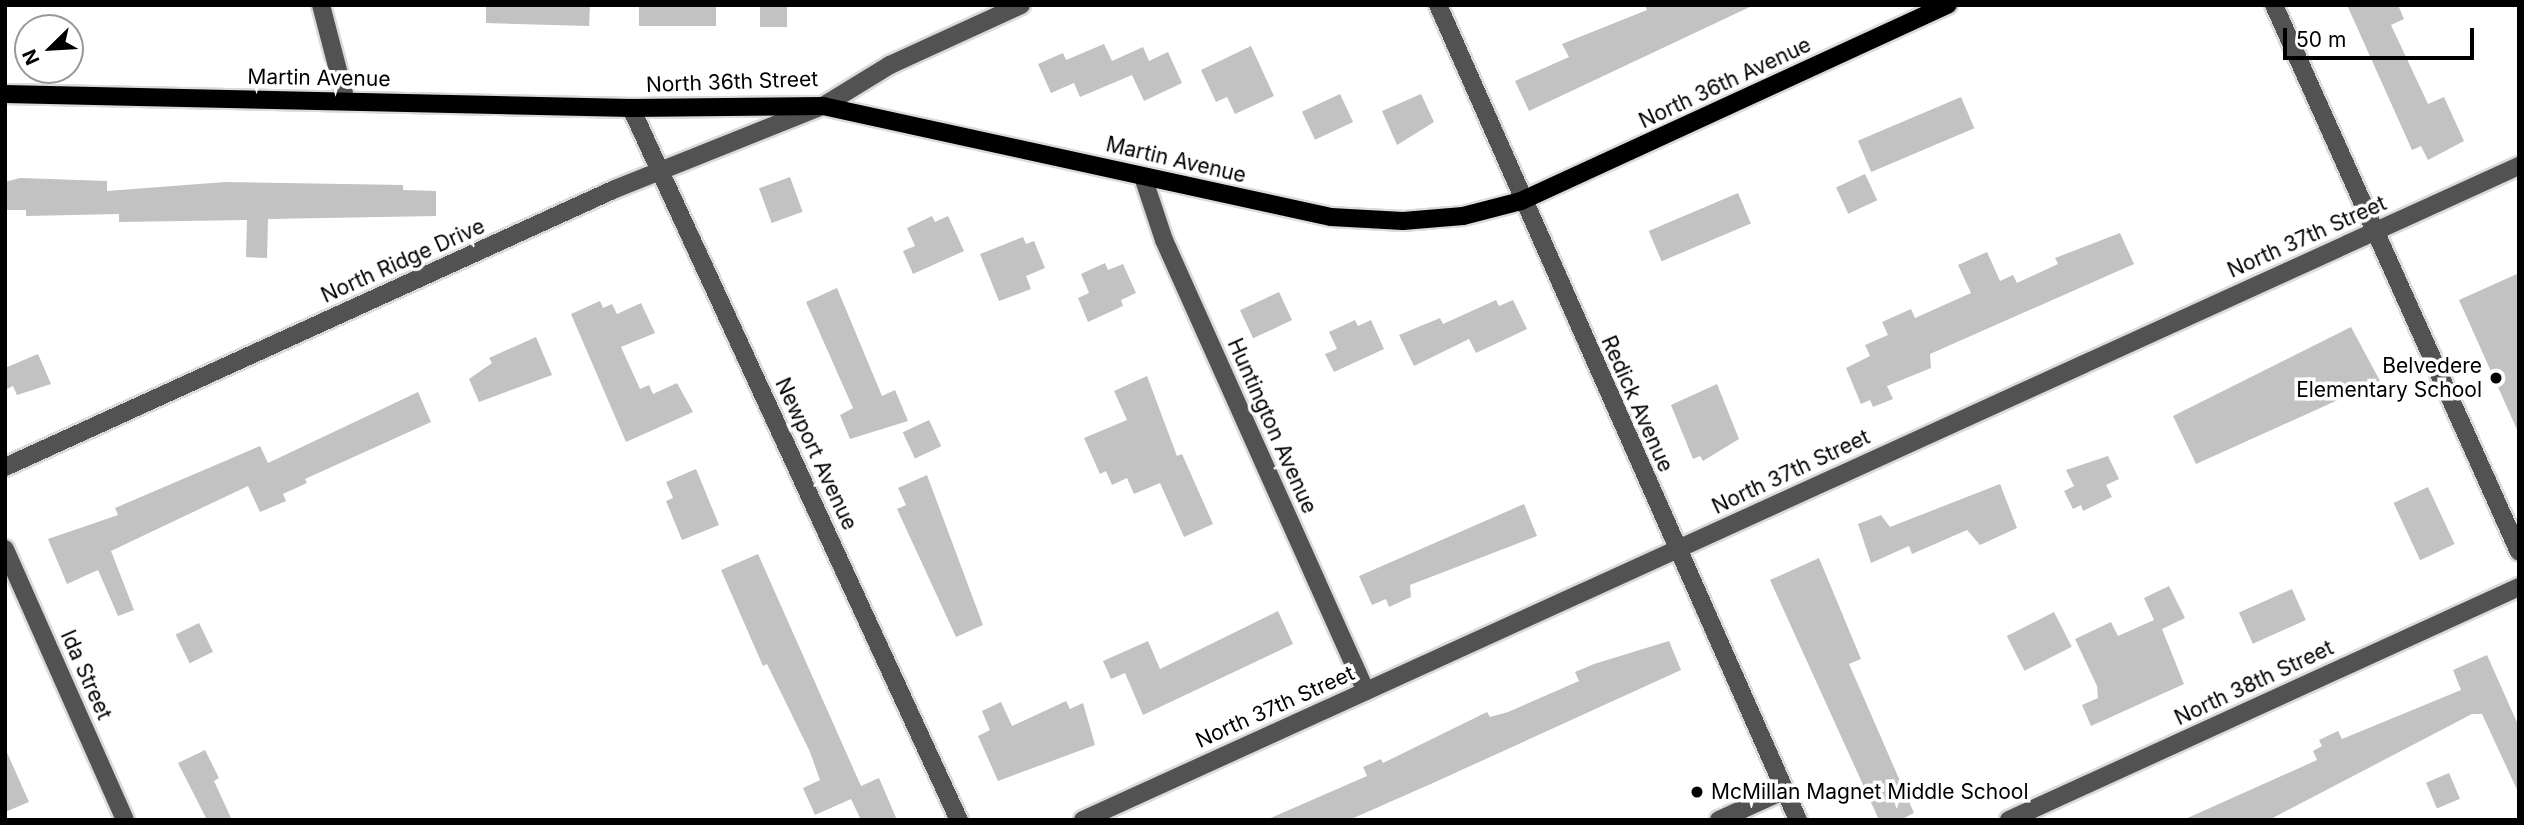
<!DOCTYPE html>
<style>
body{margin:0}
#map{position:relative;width:2524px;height:825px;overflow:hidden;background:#fff;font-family:Inter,sans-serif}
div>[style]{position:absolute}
.building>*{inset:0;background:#c2c2c2;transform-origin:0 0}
.roads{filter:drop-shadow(2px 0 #dbdbdb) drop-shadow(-2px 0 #dbdbdb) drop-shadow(0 2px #dbdbdb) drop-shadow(0 -2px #dbdbdb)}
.minor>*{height:18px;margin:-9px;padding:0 9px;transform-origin:9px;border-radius:9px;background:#525252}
.major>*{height:18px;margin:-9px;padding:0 9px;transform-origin:9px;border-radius:9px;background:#000}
.dots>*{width:19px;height:19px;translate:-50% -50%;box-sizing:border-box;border:4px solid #fff;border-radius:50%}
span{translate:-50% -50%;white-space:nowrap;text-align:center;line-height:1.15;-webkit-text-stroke:7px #fff;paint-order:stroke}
.street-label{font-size:21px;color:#000}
.poi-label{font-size:21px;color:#000}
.right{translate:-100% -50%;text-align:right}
.left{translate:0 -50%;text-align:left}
.frame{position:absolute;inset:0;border:7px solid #000;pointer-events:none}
.north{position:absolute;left:14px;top:14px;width:70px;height:70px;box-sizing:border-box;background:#fff;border:2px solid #999;border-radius:50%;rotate:246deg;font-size:19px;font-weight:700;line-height:28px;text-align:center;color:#000}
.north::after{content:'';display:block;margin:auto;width:24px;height:32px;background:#000;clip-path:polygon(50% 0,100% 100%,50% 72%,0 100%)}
.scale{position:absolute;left:2283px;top:28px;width:191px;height:32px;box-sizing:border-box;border:4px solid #000;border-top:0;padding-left:9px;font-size:21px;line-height:24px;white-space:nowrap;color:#000;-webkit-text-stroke:5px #fff;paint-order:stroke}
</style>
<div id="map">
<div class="building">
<i style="clip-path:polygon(486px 5px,590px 5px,589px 26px,486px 23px)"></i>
<i style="left:639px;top:5px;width:77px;height:21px"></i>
<i style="left:760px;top:5px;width:27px;height:22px"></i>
<i style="clip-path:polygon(1645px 5px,1754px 5px,1529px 111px,1515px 81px,1569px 57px,1562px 44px,1647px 10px)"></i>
<i style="clip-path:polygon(2347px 5px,2398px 5px,2404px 19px,2391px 25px,2428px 104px,2444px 97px,2464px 141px,2428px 160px,2421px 146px,2412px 150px)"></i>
<i style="clip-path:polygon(1104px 44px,1112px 61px,1143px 47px,1149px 61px,1168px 52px,1182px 83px,1144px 101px,1132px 75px,1080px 97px,1074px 83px,1051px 93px,1038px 64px,1063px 53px,1066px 60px)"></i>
<i style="clip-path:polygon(1251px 46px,1274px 96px,1235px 114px,1227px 97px,1216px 102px,1201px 70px)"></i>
<i style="left:1340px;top:94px;width:31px;height:42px;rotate:65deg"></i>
<i style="clip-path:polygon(1421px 94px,1434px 122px,1397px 145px,1382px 111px)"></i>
<i style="left:1961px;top:97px;width:34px;height:112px;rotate:67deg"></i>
<i style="left:1865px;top:174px;width:29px;height:32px;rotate:65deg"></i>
<i style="left:790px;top:177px;width:37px;height:33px;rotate:70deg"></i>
<i style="clip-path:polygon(20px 178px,107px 181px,107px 191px,225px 182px,403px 185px,403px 190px,436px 191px,436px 216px,268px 219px,267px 258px,246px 257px,247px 220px,119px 222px,119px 214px,26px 216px,26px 210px,5px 210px,5px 182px)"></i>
<i style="left:1738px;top:193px;width:33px;height:97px;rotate:67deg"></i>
<i style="clip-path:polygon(932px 216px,935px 222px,948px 216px,964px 251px,913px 274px,903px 251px,915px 246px,907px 228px)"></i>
<i style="clip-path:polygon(2120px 233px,2134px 264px,1930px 354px,1931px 368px,1887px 386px,1893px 399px,1873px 407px,1870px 400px,1861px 404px,1846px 368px,1870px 356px,1865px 345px,1888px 335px,1882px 322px,1911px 309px,1915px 318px,1971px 293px,1958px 265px,1987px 252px,2000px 281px,2013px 275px,2017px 283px,2058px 264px,2055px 258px)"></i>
<i style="clip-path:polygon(1023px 237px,1026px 244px,1034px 241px,1045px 268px,1026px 276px,1031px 289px,999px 301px,980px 254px)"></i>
<i style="clip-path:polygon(1105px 263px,1108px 270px,1123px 264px,1136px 293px,1121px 300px,1123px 306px,1088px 322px,1078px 298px,1089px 293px,1081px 274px)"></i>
<i style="clip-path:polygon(2519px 273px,2519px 434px,2459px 300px)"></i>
<i style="clip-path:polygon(837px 288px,882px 396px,895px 390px,908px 421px,850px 439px,840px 415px,853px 408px,806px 302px)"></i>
<i style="left:1279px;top:292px;width:31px;height:43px;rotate:65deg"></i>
<i style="clip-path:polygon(1496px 300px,1499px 306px,1513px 300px,1527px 329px,1476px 353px,1469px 339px,1414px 366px,1399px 335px,1440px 318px,1443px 324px)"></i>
<i style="clip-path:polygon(600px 301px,603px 308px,612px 304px,617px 314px,641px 303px,655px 333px,621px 347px,640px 389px,649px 385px,653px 394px,677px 383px,693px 412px,626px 442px,571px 314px)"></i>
<i style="clip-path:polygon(1355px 320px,1358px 326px,1371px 320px,1384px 349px,1334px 372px,1325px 354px,1337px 349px,1329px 332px)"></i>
<i style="clip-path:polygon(2351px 327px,2380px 381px,2196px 464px,2173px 416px)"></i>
<i style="clip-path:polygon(536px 337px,552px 375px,479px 402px,469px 379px,492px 363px,489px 358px)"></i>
<i style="clip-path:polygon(38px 354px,51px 384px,17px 395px,13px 386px,5px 390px,5px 368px)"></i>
<i style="clip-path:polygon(1147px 376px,1177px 456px,1182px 454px,1213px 524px,1184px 537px,1160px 483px,1134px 494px,1127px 478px,1112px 485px,1106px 471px,1100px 474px,1084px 438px,1127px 420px,1114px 391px)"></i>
<i style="clip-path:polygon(1717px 384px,1739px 439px,1703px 461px,1700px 456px,1693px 459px,1671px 405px)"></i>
<i style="clip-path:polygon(418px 392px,431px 422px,305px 479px,307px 483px,283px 494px,286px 501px,260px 512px,248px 486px,111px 551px,134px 610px,118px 616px,98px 570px,67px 584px,48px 539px,118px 515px,115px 508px,260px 446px,268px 463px)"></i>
<i style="left:929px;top:420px;width:29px;height:29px;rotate:65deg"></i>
<i style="clip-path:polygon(2108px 456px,2119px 479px,2106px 485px,2112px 497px,2083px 511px,2081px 505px,2073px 509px,2064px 491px,2074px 486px,2066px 470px)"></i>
<i style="clip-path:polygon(696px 469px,719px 525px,682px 540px,666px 501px,673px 498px,666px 482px)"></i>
<i style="clip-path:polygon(927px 475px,983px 625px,956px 637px,897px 509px,906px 505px,898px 488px)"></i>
<i style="clip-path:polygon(2000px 484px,2017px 528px,1980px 545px,1967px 530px,1912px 554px,1909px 546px,1871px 563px,1858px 524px,1881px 515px,1890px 527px)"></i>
<i style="left:2428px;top:487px;width:63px;height:38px;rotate:65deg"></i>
<i style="clip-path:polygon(1524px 504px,1537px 536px,1410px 585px,1411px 597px,1389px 607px,1386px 599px,1372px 605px,1359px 576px)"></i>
<i style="clip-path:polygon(758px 554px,861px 786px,879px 778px,897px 820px,861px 820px,851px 799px,815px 815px,803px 788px,820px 780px,810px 752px,767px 664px,763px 666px,721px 570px)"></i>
<i style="clip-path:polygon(1819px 558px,1861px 659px,1849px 664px,1914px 813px,1900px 820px,1879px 820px,1770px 580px)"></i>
<i style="clip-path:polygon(2169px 586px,2185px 618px,2162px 629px,2184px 684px,2091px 726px,2082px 705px,2098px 698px,2097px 686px,2075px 639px,2111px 622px,2118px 636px,2154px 620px,2144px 598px)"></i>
<i style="left:2292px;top:589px;width:34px;height:58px;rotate:66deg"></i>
<i style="clip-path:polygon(1278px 611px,1293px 644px,1143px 715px,1125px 673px,1111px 679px,1103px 661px,1148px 641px,1160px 669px)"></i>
<i style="left:2054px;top:612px;width:39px;height:53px;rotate:63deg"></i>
<i style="left:199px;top:623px;width:32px;height:26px;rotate:64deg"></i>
<i style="clip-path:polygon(1669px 641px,1681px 670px,1433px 783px,1349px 820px,1266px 820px,1367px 776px,1363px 767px,1381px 759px,1383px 763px,1487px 712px,1490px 717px,1508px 712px,1579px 681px,1575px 672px,1594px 664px)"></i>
<i style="clip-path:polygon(2487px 655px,2519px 727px,2519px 794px,2482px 714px,2472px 714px,2269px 820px,2183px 820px,2317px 760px,2313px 751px,2322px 746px,2319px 740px,2338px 731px,2342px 739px,2461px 690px,2453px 670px)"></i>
<i style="clip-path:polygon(1066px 701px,1070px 709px,1083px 703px,1095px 745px,998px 781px,978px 736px,990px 730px,982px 711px,1001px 702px,1012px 726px)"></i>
<i style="clip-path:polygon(5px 748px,29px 802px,5px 812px)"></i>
<i style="clip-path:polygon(205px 750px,219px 778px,214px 781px,232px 820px,207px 820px,178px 763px)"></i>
<i style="left:2449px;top:773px;width:28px;height:25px;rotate:67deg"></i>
</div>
<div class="roads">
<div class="minor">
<i style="left:321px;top:5px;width:99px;rotate:75.4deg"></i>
<i style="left:1438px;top:5px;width:891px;rotate:66.17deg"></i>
<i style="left:2274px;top:5px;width:599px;rotate:65.87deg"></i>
<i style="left:631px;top:108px;width:784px;rotate:65.27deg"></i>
<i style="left:1143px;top:177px;width:66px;rotate:71.6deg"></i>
<i style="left:1164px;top:240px;width:494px;rotate:65.9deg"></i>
<i style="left:5px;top:467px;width:670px;rotate:-24.5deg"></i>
<i style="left:615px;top:189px;width:224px;rotate:-21.8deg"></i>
<i style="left:823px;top:106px;width:79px;rotate:-31.5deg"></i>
<i style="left:890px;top:65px;width:144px;rotate:-24.6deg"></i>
<i style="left:5px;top:549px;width:296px;rotate:66.1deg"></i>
<i style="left:1083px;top:820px;width:1578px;rotate:-24.49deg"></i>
<i style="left:1719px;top:820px;width:72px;rotate:-24.4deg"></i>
<i style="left:2009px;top:820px;width:561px;rotate:-24.55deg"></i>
</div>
<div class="major">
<i style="left:5px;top:94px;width:626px;rotate:1.28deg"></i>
<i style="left:631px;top:108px;width:192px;rotate:-0.6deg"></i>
<i style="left:823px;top:106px;width:520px;rotate:12.33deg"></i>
<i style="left:1331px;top:217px;width:72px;rotate:3.2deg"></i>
<i style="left:1403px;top:221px;width:60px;rotate:-4.8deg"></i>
<i style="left:1463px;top:216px;width:60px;rotate:-14.5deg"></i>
<i style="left:1521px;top:201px;width:470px;rotate:-24.7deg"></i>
</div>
</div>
<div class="dots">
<i style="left:2496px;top:378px;background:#000"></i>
<i style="left:1697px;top:792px;background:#000"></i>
</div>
<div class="street-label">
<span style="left:319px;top:78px;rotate:1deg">Martin Avenue</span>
<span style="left:732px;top:82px;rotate:-2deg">North 36th Street</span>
<span style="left:1725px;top:83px;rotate:-25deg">North 36th Avenue</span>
<span style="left:1176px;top:160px;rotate:13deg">Martin Avenue</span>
<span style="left:2307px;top:237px;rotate:-24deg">North 37th Street</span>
<span style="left:403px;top:261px;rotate:-24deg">North Ridge Drive</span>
<span style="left:1637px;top:404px;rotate:66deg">Redick Avenue</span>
<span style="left:1272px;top:426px;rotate:66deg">Huntington Avenue</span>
<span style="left:816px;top:454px;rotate:65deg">Newport Avenue</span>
<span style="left:1791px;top:472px;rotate:-25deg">North 37th Street</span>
<span style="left:86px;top:675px;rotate:66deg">Ida Street</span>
<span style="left:2254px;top:683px;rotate:-25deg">North 38th Street</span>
<span style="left:1275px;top:707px;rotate:-24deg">North 37th Street</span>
</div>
<div class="poi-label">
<span class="right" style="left:2482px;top:378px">Belvedere<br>Elementary School</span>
<span class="left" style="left:1711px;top:792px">McMillan Magnet Middle School</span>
</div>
<div class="frame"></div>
<div class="north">N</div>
<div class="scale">50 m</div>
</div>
